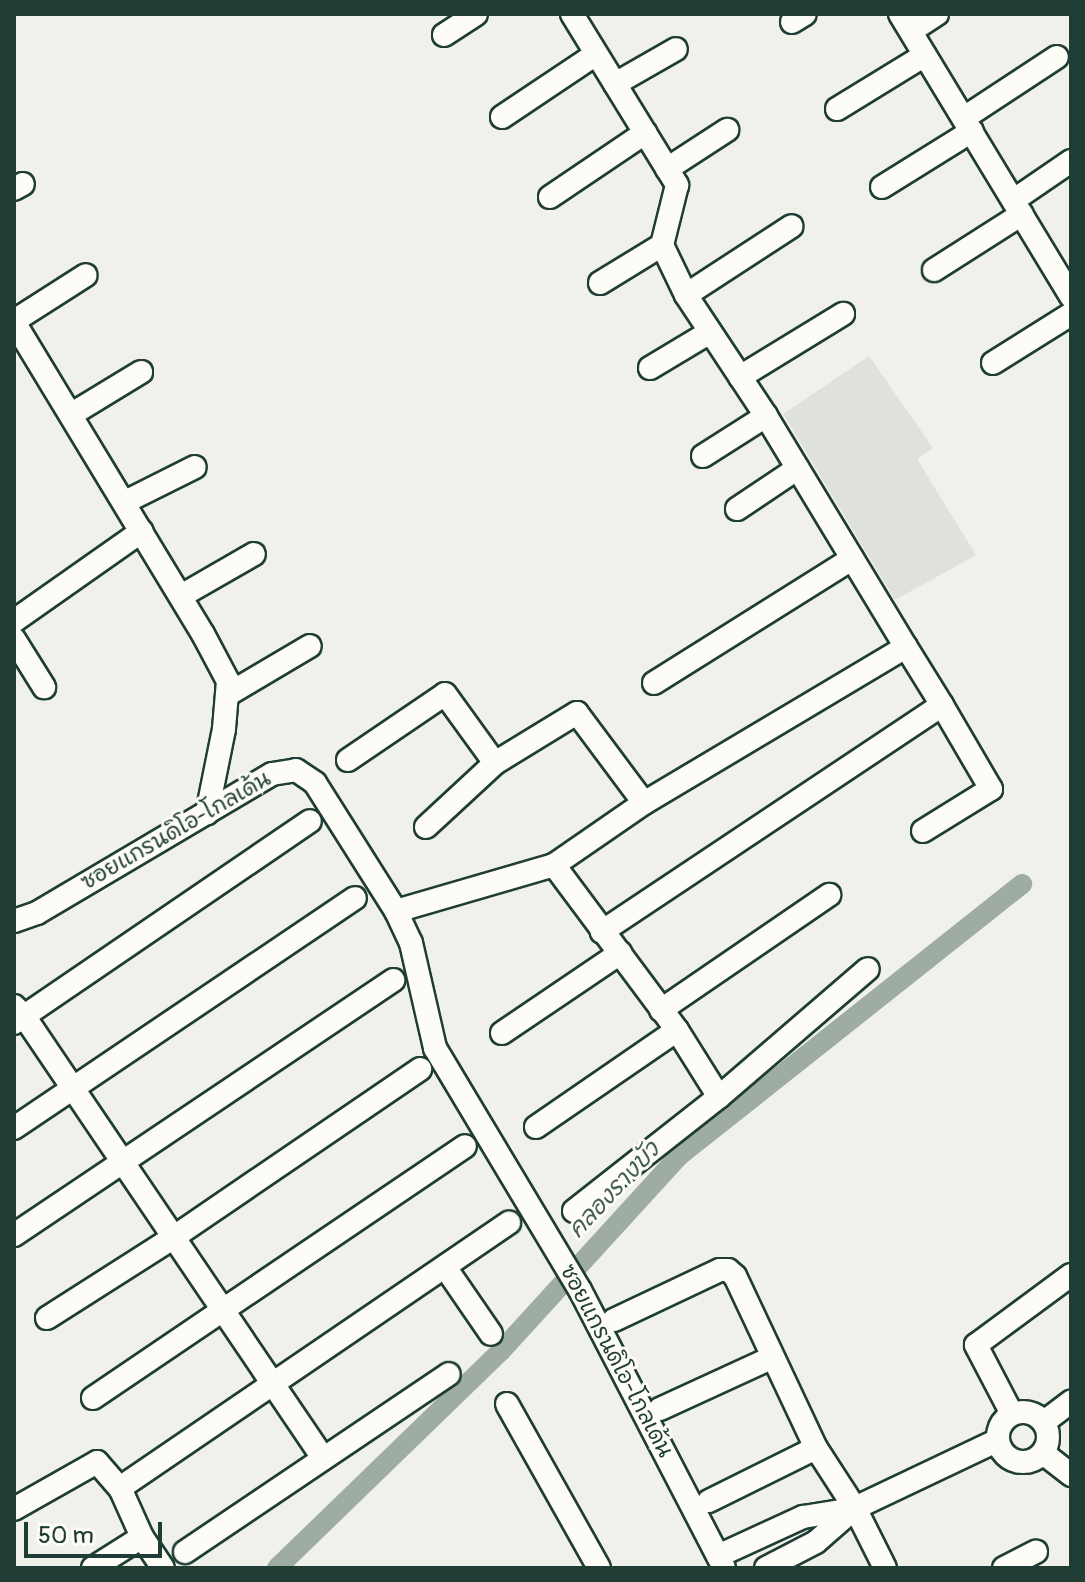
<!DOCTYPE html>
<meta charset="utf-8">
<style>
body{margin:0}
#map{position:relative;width:1085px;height:1582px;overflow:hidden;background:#f0f1eb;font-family:Pangolin,"Playpen Sans Thai",sans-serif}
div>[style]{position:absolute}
.built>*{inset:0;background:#dfe2dc}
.canal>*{height:20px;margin:-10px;padding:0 10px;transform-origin:10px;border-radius:10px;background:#9faca4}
.roads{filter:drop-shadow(2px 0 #1f3d34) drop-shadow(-2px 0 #1f3d34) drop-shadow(0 2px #1f3d34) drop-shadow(0 -2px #1f3d34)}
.minor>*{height:22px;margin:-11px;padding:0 11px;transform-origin:11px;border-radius:11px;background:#fdfcf7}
.minor>.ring{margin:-11px;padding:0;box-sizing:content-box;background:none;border:22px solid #fdfcf7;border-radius:50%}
span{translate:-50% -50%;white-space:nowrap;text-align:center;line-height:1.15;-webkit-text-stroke:6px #fdfcf7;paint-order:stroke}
.street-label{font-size:22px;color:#1f3d34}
.water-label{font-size:24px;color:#455e56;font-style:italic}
.frame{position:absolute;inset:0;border:16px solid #1f3d34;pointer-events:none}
.scale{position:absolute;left:24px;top:1522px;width:138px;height:36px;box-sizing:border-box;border:4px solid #1f3d34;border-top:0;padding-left:10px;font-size:24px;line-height:28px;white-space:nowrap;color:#1f3d34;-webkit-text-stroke:6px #fdfcf7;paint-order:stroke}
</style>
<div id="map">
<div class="built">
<i style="clip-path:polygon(869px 356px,933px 448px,917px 459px,976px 555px,895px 600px,783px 414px)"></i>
</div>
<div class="canal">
<i style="left:277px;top:1568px;width:312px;rotate:-44.1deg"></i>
<i style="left:501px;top:1351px;width:264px;rotate:-47.6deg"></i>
<i style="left:679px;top:1156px;width:438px;rotate:-38.4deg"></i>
</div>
<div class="roads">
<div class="minor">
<i style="left:572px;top:14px;width:201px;rotate:58.4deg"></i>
<i style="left:677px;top:185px;width:62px;rotate:104deg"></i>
<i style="left:662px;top:245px;width:55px;rotate:64.4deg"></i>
<i style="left:686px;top:295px;width:145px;rotate:56.5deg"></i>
<i style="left:766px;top:416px;width:270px;rotate:58.8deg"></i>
<i style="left:900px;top:14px;width:330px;rotate:58.8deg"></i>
<i style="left:792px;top:22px;width:15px;rotate:-32deg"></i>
<i style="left:911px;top:31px;width:31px;rotate:-33deg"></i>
<i style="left:444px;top:35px;width:38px;rotate:-33deg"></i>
<i style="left:615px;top:84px;width:70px;rotate:-29.8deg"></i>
<i style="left:837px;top:109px;width:103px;rotate:-31.5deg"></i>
<i style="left:502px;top:117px;width:113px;rotate:-33.8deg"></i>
<i style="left:964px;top:118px;width:111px;rotate:-33.3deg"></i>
<i style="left:667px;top:169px;width:72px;rotate:-33deg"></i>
<i style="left:882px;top:187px;width:106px;rotate:-31.9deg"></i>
<i style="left:14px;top:189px;width:10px;rotate:-29deg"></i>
<i style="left:550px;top:197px;width:115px;rotate:-34deg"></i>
<i style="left:1014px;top:200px;width:69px;rotate:-34.4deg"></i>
<i style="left:934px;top:270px;width:104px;rotate:-32.5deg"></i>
<i style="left:600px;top:283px;width:73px;rotate:-31.5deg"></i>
<i style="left:686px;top:295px;width:126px;rotate:-33.1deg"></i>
<i style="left:14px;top:321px;width:85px;rotate:-32.6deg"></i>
<i style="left:14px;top:322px;width:365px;rotate:58.8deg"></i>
<i style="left:203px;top:634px;width:53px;rotate:62deg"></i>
<i style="left:228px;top:681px;width:48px;rotate:94.8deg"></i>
<i style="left:224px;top:729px;width:86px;rotate:101.4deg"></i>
<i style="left:993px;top:363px;width:92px;rotate:-32.1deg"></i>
<i style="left:650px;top:368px;width:70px;rotate:-31deg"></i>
<i style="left:740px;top:377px;width:121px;rotate:-31.5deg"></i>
<i style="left:72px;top:414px;width:81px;rotate:-31.3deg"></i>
<i style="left:703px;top:456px;width:75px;rotate:-32.4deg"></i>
<i style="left:125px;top:502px;width:78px;rotate:-26.6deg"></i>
<i style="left:737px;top:509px;width:73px;rotate:-33.9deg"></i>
<i style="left:181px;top:596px;width:84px;rotate:-29.9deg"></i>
<i style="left:14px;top:621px;width:156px;rotate:-35.1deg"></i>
<i style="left:14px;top:639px;width:57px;rotate:58deg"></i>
<i style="left:654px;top:683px;width:234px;rotate:-32.1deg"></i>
<i style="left:227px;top:695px;width:96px;rotate:-30.6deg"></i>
<i style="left:348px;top:760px;width:117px;rotate:-34.2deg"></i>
<i style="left:445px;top:694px;width:85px;rotate:54.1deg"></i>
<i style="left:426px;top:827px;width:94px;rotate:-42.8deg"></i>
<i style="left:495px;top:763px;width:96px;rotate:-31.4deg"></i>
<i style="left:577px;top:713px;width:112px;rotate:53.3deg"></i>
<i style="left:923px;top:831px;width:80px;rotate:-31.7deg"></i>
<i style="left:991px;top:789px;width:97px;rotate:-120.3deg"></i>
<i style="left:396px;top:911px;width:165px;rotate:-16.2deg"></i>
<i style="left:554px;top:865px;width:109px;rotate:-34.6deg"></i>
<i style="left:644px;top:803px;width:305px;rotate:-30.8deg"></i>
<i style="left:906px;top:647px;width:68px;rotate:58.2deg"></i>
<i style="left:942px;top:705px;width:409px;rotate:146.3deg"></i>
<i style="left:14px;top:921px;width:24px;rotate:-19deg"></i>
<i style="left:37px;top:913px;width:273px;rotate:-30.6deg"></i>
<i style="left:272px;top:774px;width:24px;rotate:-9deg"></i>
<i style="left:296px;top:770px;width:23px;rotate:34deg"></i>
<i style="left:315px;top:783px;width:151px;rotate:57.7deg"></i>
<i style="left:396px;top:911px;width:35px;rotate:65deg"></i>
<i style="left:411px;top:943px;width:108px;rotate:77.1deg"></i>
<i style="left:435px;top:1048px;width:282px;rotate:59.1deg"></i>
<i style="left:580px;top:1290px;width:313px;rotate:62.6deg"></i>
<i style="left:14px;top:1006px;width:14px;rotate:45deg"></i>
<i style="left:24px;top:1016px;width:534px;rotate:55.92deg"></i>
<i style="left:661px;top:1010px;width:204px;rotate:-34.4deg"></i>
<i style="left:14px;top:1023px;width:358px;rotate:-34.3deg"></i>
<i style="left:502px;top:1033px;width:143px;rotate:-34.1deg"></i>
<i style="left:719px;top:1097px;width:196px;rotate:-40.7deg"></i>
<i style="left:536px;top:1127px;width:171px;rotate:-34.5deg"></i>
<i style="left:677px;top:1030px;width:206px;rotate:-126.7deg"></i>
<i style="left:14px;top:1128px;width:411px;rotate:-34deg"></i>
<i style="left:574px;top:1211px;width:184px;rotate:-38.2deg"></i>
<i style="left:719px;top:1097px;width:79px;rotate:-122.1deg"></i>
<i style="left:14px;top:1235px;width:457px;rotate:-33.9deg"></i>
<i style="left:445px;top:1267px;width:81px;rotate:55.5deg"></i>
<i style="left:47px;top:1318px;width:151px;rotate:-32.5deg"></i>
<i style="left:174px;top:1237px;width:298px;rotate:-34.3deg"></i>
<i style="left:614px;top:1320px;width:117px;rotate:-25.3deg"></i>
<i style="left:720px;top:1270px;width:8px"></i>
<i style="left:728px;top:1270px;width:9px;rotate:41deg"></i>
<i style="left:735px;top:1276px;width:190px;rotate:64.8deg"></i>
<i style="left:816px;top:1448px;width:72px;rotate:57deg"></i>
<i style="left:855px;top:1508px;width:67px;rotate:63.4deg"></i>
<i style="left:93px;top:1398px;width:449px;rotate:-34.1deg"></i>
<i style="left:507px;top:1404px;width:188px;rotate:60.7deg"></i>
<i style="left:660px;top:1409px;width:124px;rotate:-24.7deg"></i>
<i class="ring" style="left:998px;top:1412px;width:28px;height:28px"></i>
<i style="left:1012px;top:1414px;width:78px;rotate:-117.6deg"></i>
<i style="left:976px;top:1345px;width:118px;rotate:-36.4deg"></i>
<i style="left:1044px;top:1422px;width:34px;rotate:-37deg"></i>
<i style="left:1043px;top:1453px;width:36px;rotate:38deg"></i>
<i style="left:120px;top:1488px;width:471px;rotate:-34.3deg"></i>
<i style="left:709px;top:1501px;width:119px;rotate:-26.4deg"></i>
<i style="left:14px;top:1509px;width:95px;rotate:-29.5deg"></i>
<i style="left:97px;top:1462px;width:35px;rotate:49deg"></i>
<i style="left:120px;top:1488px;width:54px;rotate:65.8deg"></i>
<i style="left:142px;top:1537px;width:37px;rotate:56deg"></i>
<i style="left:185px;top:1552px;width:318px;rotate:-34deg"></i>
<i style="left:718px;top:1556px;width:94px;rotate:-24.6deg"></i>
<i style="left:803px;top:1517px;width:52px;rotate:-8.9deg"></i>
<i style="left:93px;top:1568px;width:58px;rotate:-32.3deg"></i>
<i style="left:766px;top:1568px;width:56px;rotate:-27.5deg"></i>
<i style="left:816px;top:1542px;width:52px;rotate:-41.1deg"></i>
<i style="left:855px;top:1508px;width:158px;rotate:-25.4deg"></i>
<i style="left:1004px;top:1568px;width:36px;rotate:-27deg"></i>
</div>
</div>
<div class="street-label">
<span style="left:176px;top:831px;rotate:-30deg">ซอยแกรนดิโอ-โกลเด้น</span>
<span style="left:616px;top:1361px;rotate:62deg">ซอยแกรนดิโอ-โกลเด้น</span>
</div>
<div class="water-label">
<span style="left:614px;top:1190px;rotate:-47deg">คลองรางบัว</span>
</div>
<div class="frame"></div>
<div class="scale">50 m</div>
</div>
